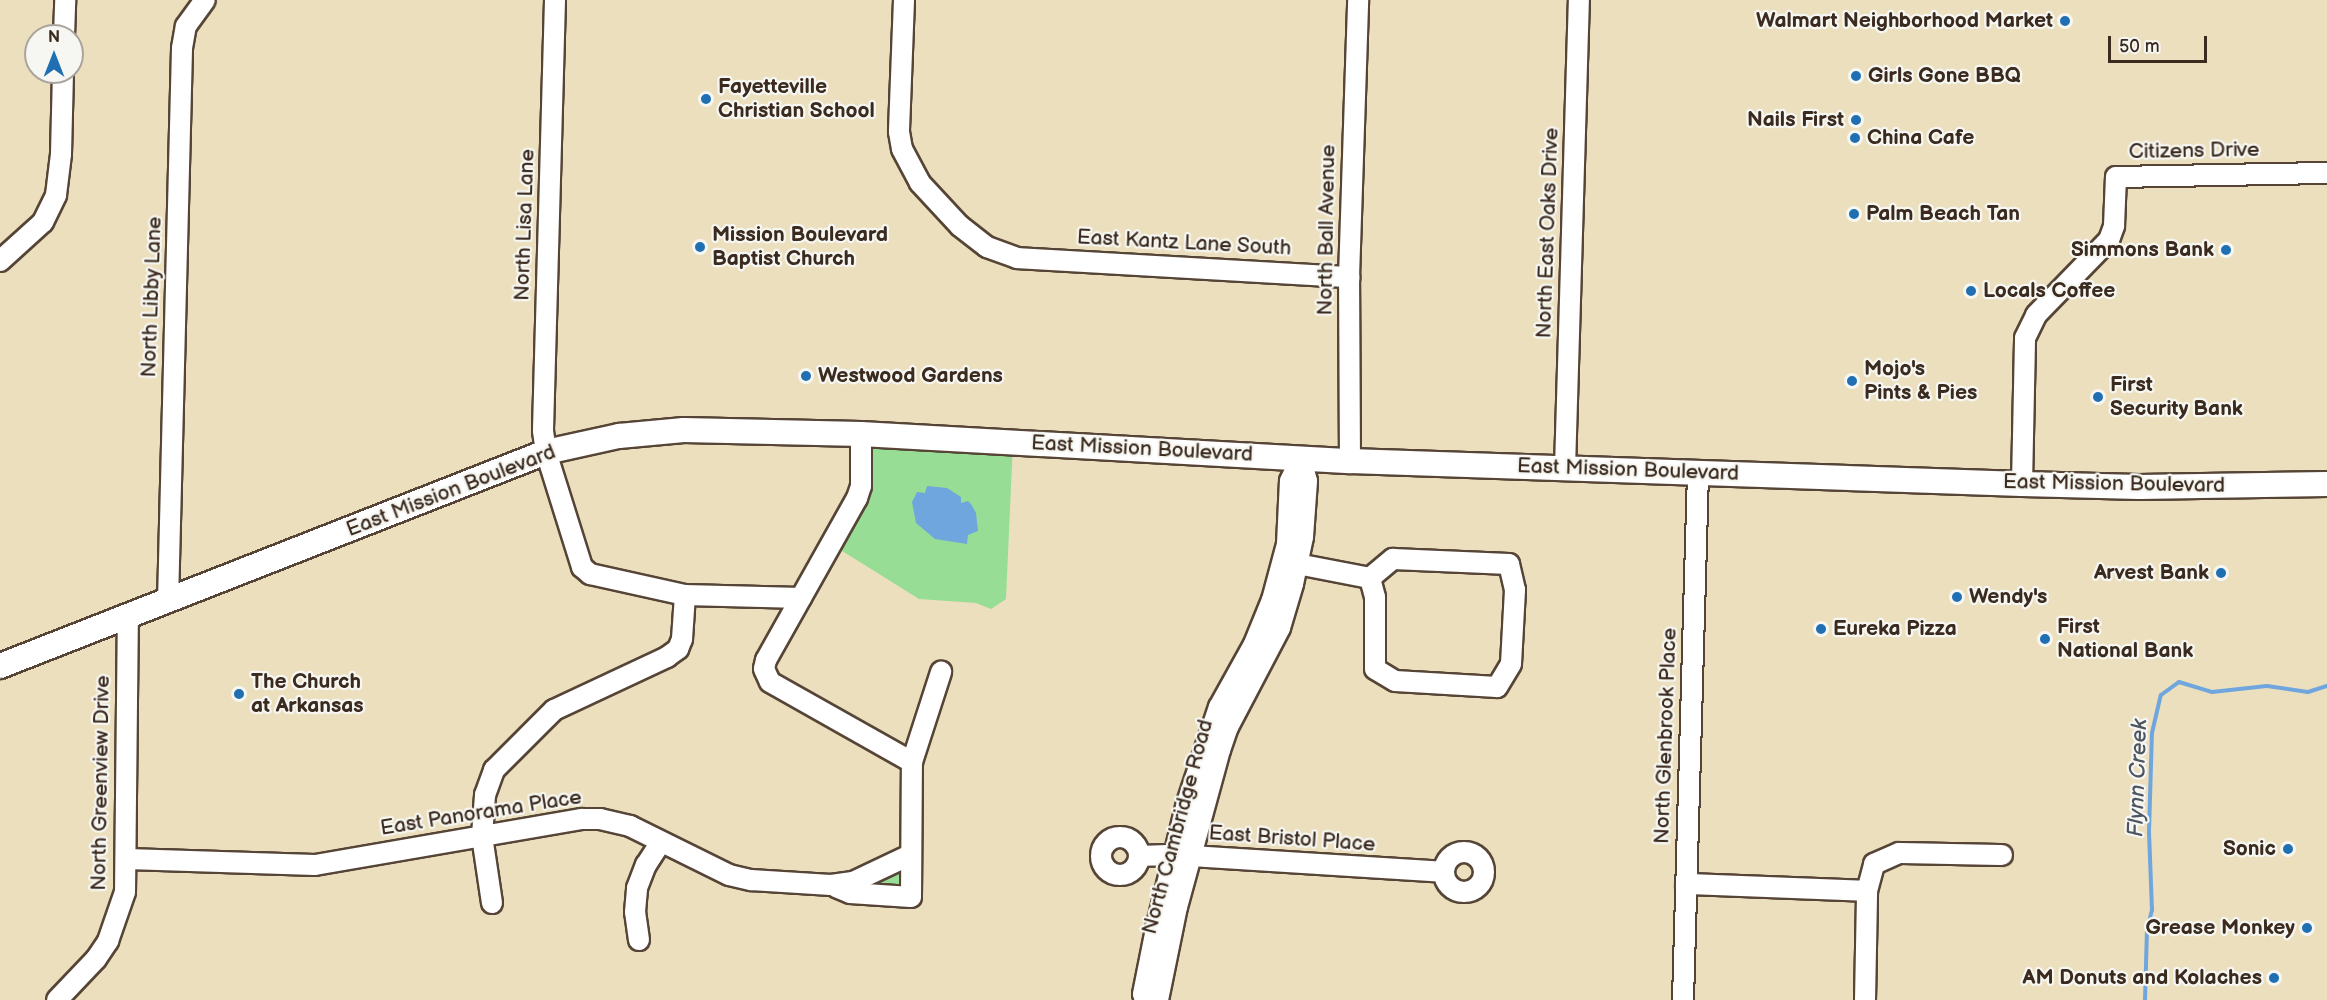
<!DOCTYPE html>
<style>
body{margin:0}
#map{position:relative;width:2327px;height:1000px;overflow:hidden;background:#ecdfbe;font-family:"Balsamiq Sans",sans-serif}
div>[style]{position:absolute}
.green>*{inset:0;background:#98dd96}
.water>*{inset:0;background:#6fa6dd}
.stream>*{height:4px;margin:-2px;padding:0 2px;transform-origin:2px;border-radius:2px;background:#6fa6dd}
.roads{filter:drop-shadow(2px 0 #564536) drop-shadow(-2px 0 #564536) drop-shadow(0 2px #564536) drop-shadow(0 -2px #564536)}
.minor>*{height:20px;margin:-10px;padding:0 10px;transform-origin:10px;border-radius:10px;background:#fff}
.minor>.ring{margin:-10px;padding:0;box-sizing:content-box;background:none;border:20px solid #fff;border-radius:50%}
.major>*{height:24px;margin:-12px;padding:0 12px;transform-origin:12px;border-radius:12px;background:#fff}
.dots>*{width:16px;height:16px;translate:-50% -50%;box-sizing:border-box;border:3px solid #f6f6f2;border-radius:50%}
span{translate:-50% -50%;white-space:nowrap;text-align:center;line-height:1.15;-webkit-text-stroke:4.5px #f6f6f2;paint-order:stroke}
.poi-label{font-size:21px;color:#3b2a1e;font-weight:700}
.right{translate:-100% -50%;text-align:right}
.left{translate:0 -50%;text-align:left}
.street-label{font-size:21px;color:#3b2a1e}
.water-label{font-size:22px;color:#4d5561;font-style:italic}
.north{position:absolute;left:24px;top:24px;width:60px;height:60px;box-sizing:border-box;background:#f6f6f2;border:2px solid #aba49d;border-radius:50%;rotate:0deg;font-size:16px;font-weight:700;line-height:24px;text-align:center;color:#3b2a1e}
.north::after{content:'';display:block;margin:auto;width:21px;height:27px;background:#1f6fb2;clip-path:polygon(50% 0,100% 100%,50% 72%,0 100%)}
.scale{position:absolute;left:2108px;top:36px;width:99px;height:27px;box-sizing:border-box;border:3px solid #3b2a1e;border-top:0;padding-left:8px;font-size:18px;line-height:21px;white-space:nowrap;color:#3b2a1e;-webkit-text-stroke:4px #f6f6f2;paint-order:stroke}
</style>
<div id="map">
<div class="green">
<i style="clip-path:polygon(861px 434px,1013px 442px,1006px 599px,991px 609px,976px 603px,919px 599px,831px 544px,857px 498px)"></i>
<i style="clip-path:polygon(910px 855px,911px 897px,853px 882px)"></i>
</div>
<div class="water">
<i style="clip-path:polygon(927px 486px,947px 488px,961px 497px,961px 503px,968px 501px,971px 504px,976px 513px,978px 531px,968px 535px,967px 544px,935px 539px,916px 523px,912px 502px,917px 492px,925px 493px)"></i>
</div>
<div class="stream">
<i style="left:2145px;top:1000px;width:70px;rotate:-88.4deg"></i>
<i style="left:2147px;top:930px;width:21px;rotate:-76deg"></i>
<i style="left:2152px;top:910px;width:78px;rotate:-92.2deg"></i>
<i style="left:2149px;top:832px;width:99px;rotate:-88.3deg"></i>
<i style="left:2152px;top:733px;width:39px;rotate:-77deg"></i>
<i style="left:2161px;top:695px;width:22px;rotate:-36deg"></i>
<i style="left:2179px;top:682px;width:34px;rotate:17deg"></i>
<i style="left:2212px;top:692px;width:55px;rotate:-6.2deg"></i>
<i style="left:2267px;top:686px;width:41px;rotate:8.3deg"></i>
<i style="left:2308px;top:692px;width:20px;rotate:-18deg"></i>
</div>
<div class="roads">
<div class="minor">
<i style="left:555px;top:0;width:431px;rotate:91.6deg"></i>
<i style="left:543px;top:431px;width:21px;rotate:82deg"></i>
<i style="left:546px;top:452px;width:121px;rotate:72.6deg"></i>
<i style="left:582px;top:567px;width:11px;rotate:41deg"></i>
<i style="left:590px;top:574px;width:97px;rotate:12.5deg"></i>
<i style="left:685px;top:595px;width:116px;rotate:1.5deg"></i>
<i style="left:904px;top:0;width:132px;rotate:92.2deg"></i>
<i style="left:899px;top:132px;width:17px;rotate:80deg"></i>
<i style="left:902px;top:149px;width:38px;rotate:62deg"></i>
<i style="left:920px;top:183px;width:59px;rotate:47.1deg"></i>
<i style="left:960px;top:226px;width:34px;rotate:38deg"></i>
<i style="left:987px;top:247px;width:32px;rotate:20deg"></i>
<i style="left:1017px;top:258px;width:333px;rotate:3.3deg"></i>
<i style="left:64px;top:36px;width:36px;rotate:-88deg"></i>
<i style="left:0;top:261px;width:58px;rotate:-42.2deg"></i>
<i style="left:43px;top:222px;width:30px;rotate:-64deg"></i>
<i style="left:56px;top:195px;width:41px;rotate:-83deg"></i>
<i style="left:61px;top:154px;width:82px;rotate:-88.6deg"></i>
<i style="left:861px;top:434px;width:52px;rotate:90deg"></i>
<i style="left:861px;top:486px;width:13px;rotate:108deg"></i>
<i style="left:857px;top:498px;width:186px;rotate:119.3deg"></i>
<i style="left:766px;top:660px;width:9px;rotate:103deg"></i>
<i style="left:764px;top:669px;width:14px;rotate:65deg"></i>
<i style="left:770px;top:682px;width:163px;rotate:29.4deg"></i>
<i style="left:1350px;top:461px;width:184px;rotate:-90.3deg"></i>
<i style="left:1349px;top:277px;width:277px;rotate:-88.1deg"></i>
<i style="left:1565px;top:468px;width:468px;rotate:-88.3deg"></i>
<i style="left:2022px;top:484px;width:146px;rotate:-88.8deg"></i>
<i style="left:2025px;top:338px;width:25px;rotate:-64deg"></i>
<i style="left:2036px;top:315px;width:105px;rotate:-45.8deg"></i>
<i style="left:2109px;top:240px;width:15px;rotate:-70deg"></i>
<i style="left:2114px;top:226px;width:49px;rotate:-87.7deg"></i>
<i style="left:2116px;top:177px;width:211px;rotate:-1.1deg"></i>
<i style="left:1393px;top:559px;width:116px;rotate:2.5deg"></i>
<i style="left:1509px;top:564px;width:27px;rotate:77deg"></i>
<i style="left:1515px;top:590px;width:74px;rotate:93.1deg"></i>
<i style="left:1511px;top:664px;width:27px;rotate:121deg"></i>
<i style="left:1497px;top:687px;width:102px;rotate:-176.6deg"></i>
<i style="left:1395px;top:681px;width:23px;rotate:-149deg"></i>
<i style="left:1375px;top:669px;width:72px;rotate:-90deg"></i>
<i style="left:1375px;top:597px;width:20px;rotate:-105deg"></i>
<i style="left:1370px;top:578px;width:30px;rotate:-40deg"></i>
<i style="left:1287px;top:562px;width:85px;rotate:10.9deg"></i>
<i style="left:168px;top:602px;width:554px;rotate:-88.55deg"></i>
<i style="left:182px;top:48px;width:22px;rotate:-80deg"></i>
<i style="left:186px;top:26px;width:32px;rotate:-54deg"></i>
<i class="ring" style="left:1101px;top:837px;width:18px;height:18px"></i>
<i class="ring" style="left:1444px;top:852px;width:20px;height:20px"></i>
<i style="left:1139px;top:856px;width:36px;rotate:-2deg"></i>
<i style="left:1175px;top:855px;width:268px;rotate:3.6deg"></i>
<i style="left:127px;top:859px;width:188px;rotate:1.8deg"></i>
<i style="left:315px;top:865px;width:271px;rotate:-9.8deg"></i>
<i style="left:582px;top:819px;width:18px"></i>
<i style="left:600px;top:819px;width:31px;rotate:13deg"></i>
<i style="left:630px;top:826px;width:110px;rotate:26.3deg"></i>
<i style="left:729px;top:875px;width:23px;rotate:13deg"></i>
<i style="left:751px;top:880px;width:80px;rotate:3.6deg"></i>
<i style="left:831px;top:885px;width:22px;rotate:-8deg"></i>
<i style="left:853px;top:882px;width:63px;rotate:-25.3deg"></i>
<i style="left:1686px;top:884px;width:181px;rotate:2.2deg"></i>
<i style="left:836px;top:887px;width:15px;rotate:23deg"></i>
<i style="left:850px;top:893px;width:61px;rotate:3.8deg"></i>
<i style="left:911px;top:897px;width:135px;rotate:-89.6deg"></i>
<i style="left:912px;top:762px;width:95px;rotate:-72.1deg"></i>
<i style="left:492px;top:903px;width:68px;rotate:-98.5deg"></i>
<i style="left:482px;top:836px;width:41px;rotate:-85.8deg"></i>
<i style="left:485px;top:795px;width:27px;rotate:-70deg"></i>
<i style="left:494px;top:770px;width:85px;rotate:-45deg"></i>
<i style="left:554px;top:710px;width:125px;rotate:-25.1deg"></i>
<i style="left:667px;top:657px;width:14px;rotate:-36deg"></i>
<i style="left:678px;top:649px;width:11px;rotate:-68deg"></i>
<i style="left:682px;top:639px;width:44px;rotate:-86.1deg"></i>
<i style="left:639px;top:940px;width:28px;rotate:-98deg"></i>
<i style="left:635px;top:912px;width:24px;rotate:-85deg"></i>
<i style="left:637px;top:888px;width:25px;rotate:-69deg"></i>
<i style="left:646px;top:865px;width:27px;rotate:-57deg"></i>
<i style="left:57px;top:1000px;width:57px;rotate:-46.4deg"></i>
<i style="left:96px;top:959px;width:22px;rotate:-56deg"></i>
<i style="left:108px;top:941px;width:52px;rotate:-70.9deg"></i>
<i style="left:125px;top:892px;width:274px;rotate:-89.4deg"></i>
<i style="left:1145px;top:1000px;width:6px;rotate:-108deg"></i>
<i style="left:1143px;top:994px;width:66px;rotate:-78.7deg"></i>
<i style="left:1156px;top:929px;width:130px;rotate:-76.2deg"></i>
<i style="left:1187px;top:803px;width:101px;rotate:-71.6deg"></i>
<i style="left:1219px;top:707px;width:72px;rotate:-60.9deg"></i>
<i style="left:1254px;top:644px;width:48px;rotate:-67.8deg"></i>
<i style="left:1272px;top:600px;width:58px;rotate:-75deg"></i>
<i style="left:1287px;top:544px;width:63px;rotate:-87.3deg"></i>
<i style="left:1290px;top:481px;width:25px;rotate:-64deg"></i>
<i style="left:1158px;top:1000px;width:95px;rotate:-78.5deg"></i>
<i style="left:1177px;top:907px;width:163px;rotate:-74.7deg"></i>
<i style="left:1220px;top:750px;width:24px;rotate:-71deg"></i>
<i style="left:1228px;top:727px;width:112px;rotate:-62.3deg"></i>
<i style="left:1280px;top:628px;width:46px;rotate:-73.5deg"></i>
<i style="left:1293px;top:584px;width:48px;rotate:-78deg"></i>
<i style="left:1303px;top:537px;width:56px;rotate:-85.9deg"></i>
<i style="left:1307px;top:481px;width:24px;rotate:-105deg"></i>
<i style="left:1683px;top:1000px;width:527px;rotate:-88.37deg"></i>
<i style="left:1865px;top:1000px;width:109px;rotate:-88.9deg"></i>
<i style="left:1867px;top:891px;width:28px;rotate:-75deg"></i>
<i style="left:1874px;top:864px;width:27px;rotate:-24deg"></i>
<i style="left:1899px;top:853px;width:103px;rotate:1.1deg"></i>
</div>
<div class="major">
<i style="left:0;top:666px;width:586px;rotate:-21.4deg"></i>
<i style="left:546px;top:452px;width:75px;rotate:-12.4deg"></i>
<i style="left:619px;top:436px;width:65px;rotate:-5.3deg"></i>
<i style="left:684px;top:430px;width:177px;rotate:1.3deg"></i>
<i style="left:861px;top:434px;width:490px;rotate:3.2deg"></i>
<i style="left:1350px;top:461px;width:672px;rotate:1.96deg"></i>
<i style="left:2022px;top:484px;width:117px;rotate:1.5deg"></i>
<i style="left:2139px;top:487px;width:188px;rotate:-0.9deg"></i>
</div>
</div>
<div class="dots">
<i style="left:2065px;top:21px;background:#1f6fb2"></i>
<i style="left:1856px;top:76px;background:#1f6fb2"></i>
<i style="left:706px;top:99px;background:#1f6fb2"></i>
<i style="left:1856px;top:120px;background:#1f6fb2"></i>
<i style="left:1855px;top:138px;background:#1f6fb2"></i>
<i style="left:1854px;top:214px;background:#1f6fb2"></i>
<i style="left:700px;top:247px;background:#1f6fb2"></i>
<i style="left:2226px;top:250px;background:#1f6fb2"></i>
<i style="left:1971px;top:291px;background:#1f6fb2"></i>
<i style="left:806px;top:376px;background:#1f6fb2"></i>
<i style="left:1852px;top:381px;background:#1f6fb2"></i>
<i style="left:2098px;top:397px;background:#1f6fb2"></i>
<i style="left:2221px;top:573px;background:#1f6fb2"></i>
<i style="left:1957px;top:597px;background:#1f6fb2"></i>
<i style="left:1821px;top:629px;background:#1f6fb2"></i>
<i style="left:2045px;top:639px;background:#1f6fb2"></i>
<i style="left:239px;top:694px;background:#1f6fb2"></i>
<i style="left:2288px;top:849px;background:#1f6fb2"></i>
<i style="left:2307px;top:928px;background:#1f6fb2"></i>
<i style="left:2274px;top:978px;background:#1f6fb2"></i>
</div>
<div class="poi-label">
<span class="right" style="left:2053px;top:21px">Walmart Neighborhood Market</span>
<span class="left" style="left:1868px;top:76px">Girls Gone BBQ</span>
<span class="left" style="left:718px;top:99px">Fayetteville<br>Christian School</span>
<span class="right" style="left:1844px;top:120px">Nails First</span>
<span class="left" style="left:1867px;top:138px">China Cafe</span>
<span class="left" style="left:1866px;top:214px">Palm Beach Tan</span>
<span class="left" style="left:712px;top:247px">Mission Boulevard<br>Baptist Church</span>
<span class="right" style="left:2214px;top:250px">Simmons Bank</span>
<span class="left" style="left:1983px;top:291px">Locals Coffee</span>
<span class="left" style="left:1864px;top:381px">Mojo's<br>Pints &amp; Pies</span>
<span class="left" style="left:818px;top:376px">Westwood Gardens</span>
<span class="left" style="left:2110px;top:397px">First<br>Security Bank</span>
<span class="right" style="left:2209px;top:573px">Arvest Bank</span>
<span class="left" style="left:1969px;top:597px">Wendy's</span>
<span class="left" style="left:2057px;top:639px">First<br>National Bank</span>
<span class="left" style="left:1833px;top:629px">Eureka Pizza</span>
<span class="left" style="left:251px;top:694px">The Church<br>at Arkansas</span>
<span class="right" style="left:2276px;top:849px">Sonic</span>
<span class="right" style="left:2295px;top:928px">Grease Monkey</span>
<span class="right" style="left:2262px;top:978px">AM Donuts and Kolaches</span>
</div>
<div class="street-label">
<span style="left:2194px;top:151px;rotate:-1deg">Citizens Drive</span>
<span style="left:525px;top:225px;rotate:-88deg">North Lisa Lane</span>
<span style="left:1327px;top:230px;rotate:-89deg">North Ball Avenue</span>
<span style="left:1548px;top:233px;rotate:-88deg">North East Oaks Drive</span>
<span style="left:1184px;top:243px;rotate:3deg">East Kantz Lane South</span>
<span style="left:152px;top:297px;rotate:-88deg">North Libby Lane</span>
<span style="left:1142px;top:449px;rotate:3deg">East Mission Boulevard</span>
<span style="left:1628px;top:470px;rotate:2deg">East Mission Boulevard</span>
<span style="left:2114px;top:484px;rotate:1deg">East Mission Boulevard</span>
<span style="left:451px;top:491px;rotate:-21deg">East Mission Boulevard</span>
<span style="left:1666px;top:736px;rotate:-88deg">North Glenbrook Place</span>
<span style="left:101px;top:783px;rotate:-89deg">North Greenview Drive</span>
<span style="left:481px;top:813px;rotate:-9deg">East Panorama Place</span>
<span style="left:1178px;top:827px;rotate:-75deg">North Cambridge Road</span>
<span style="left:1292px;top:839px;rotate:4deg">East Bristol Place</span>
</div>
<div class="water-label">
<span style="left:2138px;top:778px;rotate:-88deg">Flynn Creek</span>
</div>
<div class="north">N</div>
<div class="scale">50 m</div>
</div>
